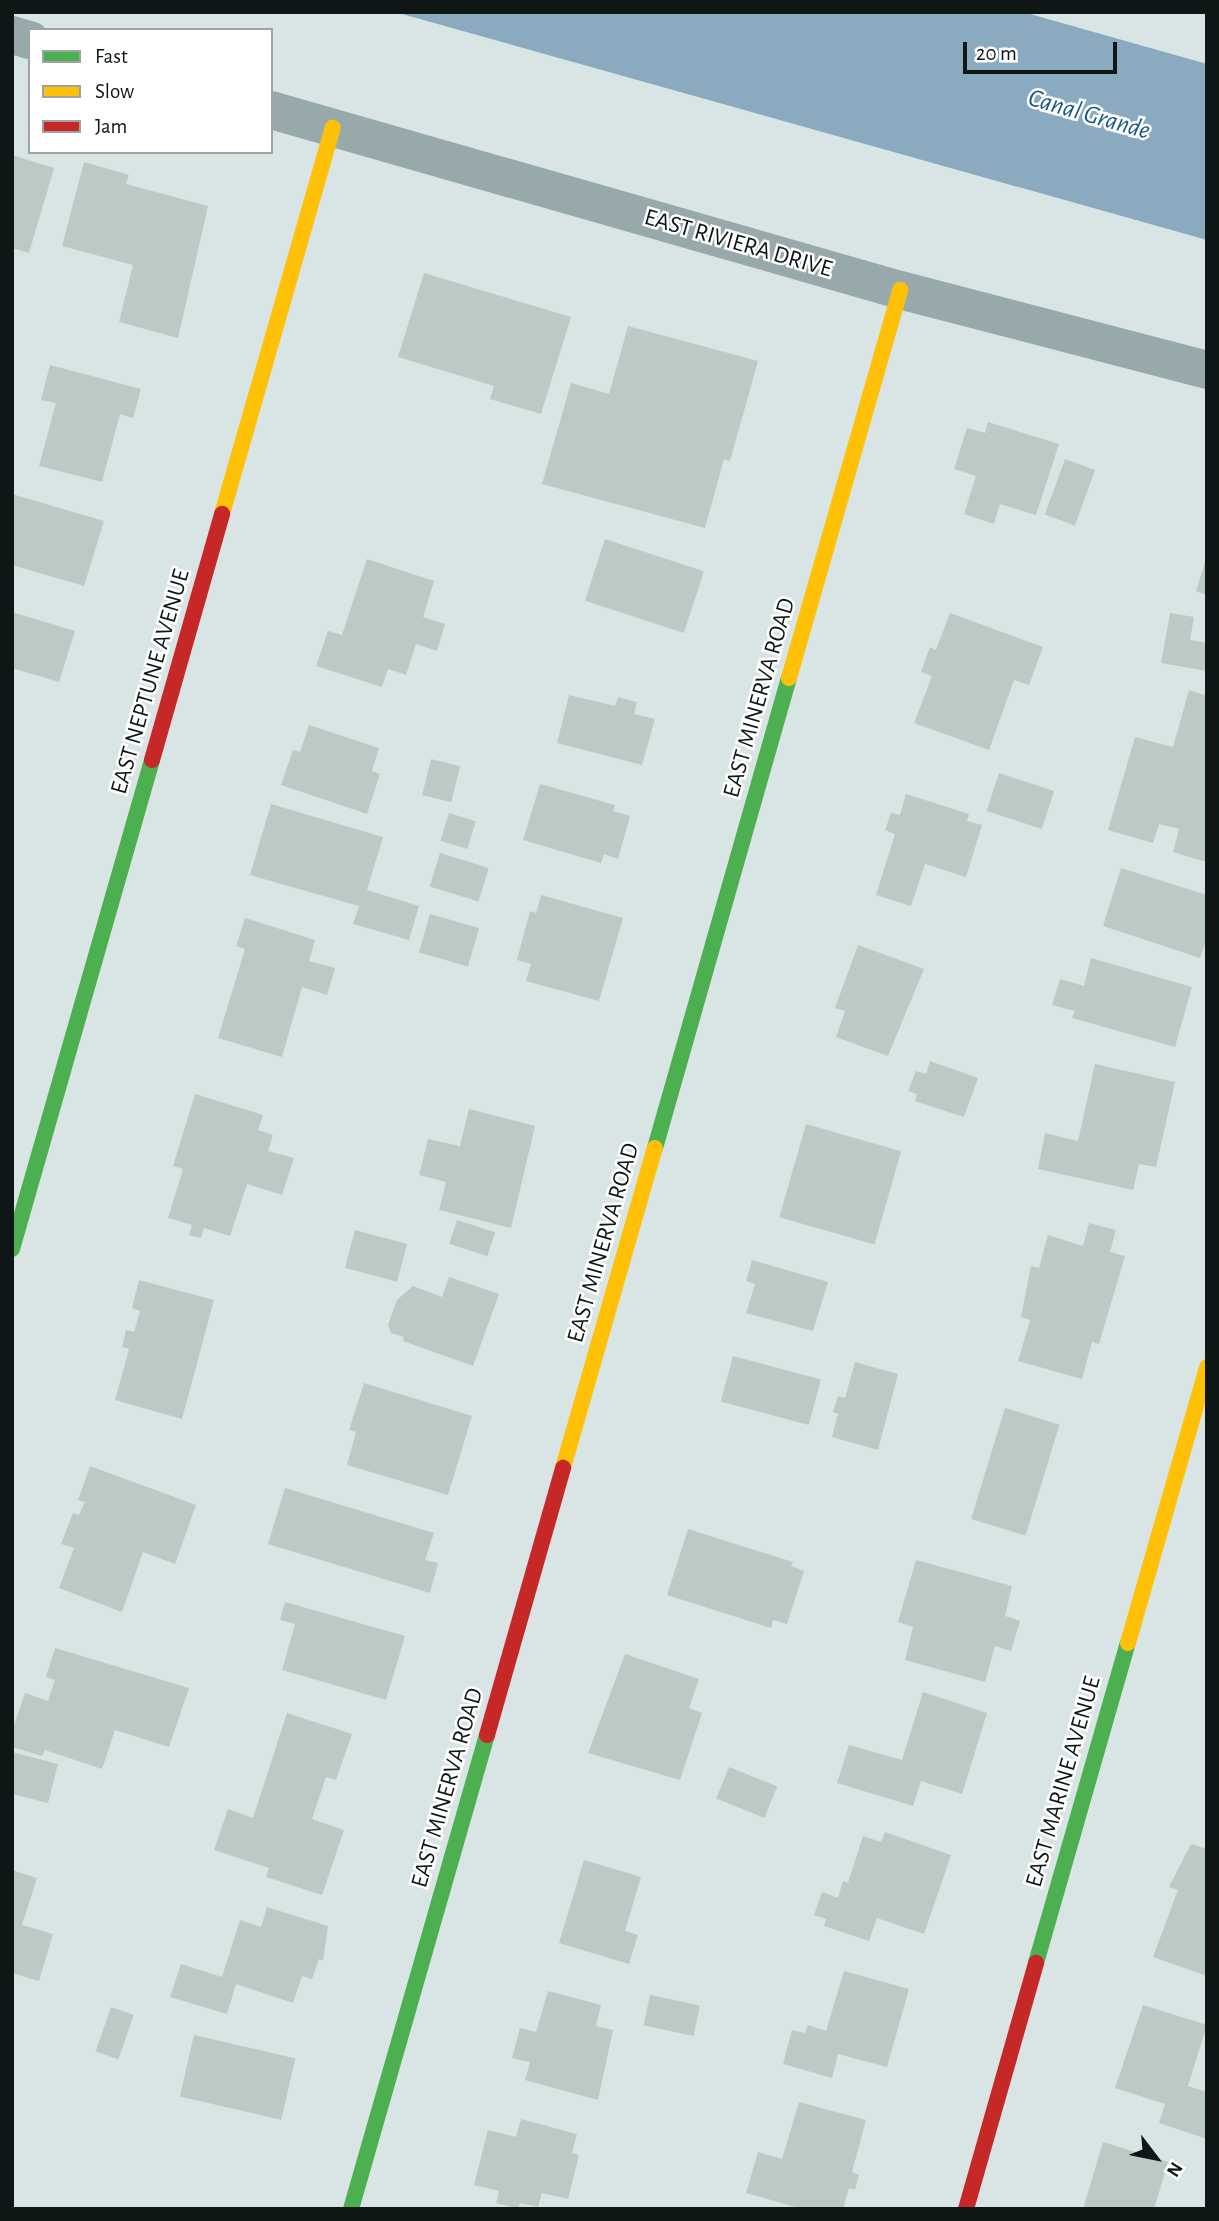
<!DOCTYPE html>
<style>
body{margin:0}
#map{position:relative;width:1219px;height:2221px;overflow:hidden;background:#d9e5e4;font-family:"Alegreya Sans",sans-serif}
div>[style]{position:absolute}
.water>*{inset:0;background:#8aaac0}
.building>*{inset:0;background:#bbcac4;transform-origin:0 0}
.street>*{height:38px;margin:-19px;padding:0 19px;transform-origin:19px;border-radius:19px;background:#98a9ac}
.fast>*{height:16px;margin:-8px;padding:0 8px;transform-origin:8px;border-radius:8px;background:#4caf50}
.slow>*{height:16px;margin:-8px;padding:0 8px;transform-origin:8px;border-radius:8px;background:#ffc107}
.jam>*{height:16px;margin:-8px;padding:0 8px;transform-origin:8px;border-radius:8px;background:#c62828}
span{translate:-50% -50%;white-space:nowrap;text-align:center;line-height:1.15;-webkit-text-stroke:5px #fff;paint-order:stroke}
.street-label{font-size:24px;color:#0e1716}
.water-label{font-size:26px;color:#165a84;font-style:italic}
.frame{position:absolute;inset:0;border:14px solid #0e1716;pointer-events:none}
.legend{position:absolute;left:28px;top:28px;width:245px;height:126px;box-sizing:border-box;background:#fff;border:2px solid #9fa2a2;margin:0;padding:9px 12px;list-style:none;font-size:21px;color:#0e1716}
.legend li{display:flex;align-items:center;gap:14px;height:35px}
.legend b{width:35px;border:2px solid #9fa2a2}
.north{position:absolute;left:1121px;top:2123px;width:70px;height:70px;-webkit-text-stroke:5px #fff;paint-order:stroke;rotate:122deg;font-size:19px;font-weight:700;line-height:28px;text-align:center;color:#0e1716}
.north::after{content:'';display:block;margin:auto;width:24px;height:32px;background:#0e1716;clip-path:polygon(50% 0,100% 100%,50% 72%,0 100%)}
.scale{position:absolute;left:963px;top:42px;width:154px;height:32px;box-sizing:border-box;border:4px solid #0e1716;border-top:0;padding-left:9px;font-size:21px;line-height:24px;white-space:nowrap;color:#0e1716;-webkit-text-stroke:5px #fff;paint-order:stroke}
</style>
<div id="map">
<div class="water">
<i style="clip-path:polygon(395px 12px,1023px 12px,1207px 64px,1207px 240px)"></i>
</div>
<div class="building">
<i style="clip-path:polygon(12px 155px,54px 168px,29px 253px,12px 248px)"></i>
<i style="clip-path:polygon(84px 162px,129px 175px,126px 184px,208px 206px,178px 338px,119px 322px,133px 265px,62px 246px)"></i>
<i style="clip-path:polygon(424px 273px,571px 317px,541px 414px,490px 399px,494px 386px,398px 357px)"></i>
<i style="clip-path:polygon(628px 326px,758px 361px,730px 461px,724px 459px,705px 528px,542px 484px,571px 383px,609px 394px)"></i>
<i style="clip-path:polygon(50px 365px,141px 389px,133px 418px,120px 414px,102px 482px,39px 466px,56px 403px,41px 400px)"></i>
<i style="clip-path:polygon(988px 422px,1059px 444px,1036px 515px,1000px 504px,994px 524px,964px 514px,976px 476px,954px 469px,967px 428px,985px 433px)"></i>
<i style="left:1065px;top:459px;width:32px;height:59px;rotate:20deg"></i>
<i style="clip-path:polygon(12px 494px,104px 521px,84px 586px,12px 565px)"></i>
<i style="left:605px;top:539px;width:104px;height:65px;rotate:18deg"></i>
<i style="clip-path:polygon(367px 559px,434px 581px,423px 617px,445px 624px,437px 651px,416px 644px,406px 675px,388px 669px,382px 687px,316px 666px,328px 631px,342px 635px)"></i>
<i style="clip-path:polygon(1206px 559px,1207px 559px,1207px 595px,1196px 591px)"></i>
<i style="clip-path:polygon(12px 612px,75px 631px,59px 682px,12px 668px)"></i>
<i style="clip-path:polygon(950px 613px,1043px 647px,1029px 685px,1014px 680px,989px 750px,914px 723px,932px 676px,921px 672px,930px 647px,936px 650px)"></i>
<i style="clip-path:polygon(1170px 613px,1194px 617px,1190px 640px,1207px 643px,1207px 671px,1161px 663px)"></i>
<i style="clip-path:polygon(1189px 690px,1207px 696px,1206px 862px,1173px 852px,1179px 829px,1159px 824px,1153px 843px,1108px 830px,1135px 737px,1173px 747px)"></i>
<i style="clip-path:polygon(569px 695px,615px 706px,618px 697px,637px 702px,634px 714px,655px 719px,642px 765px,557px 743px)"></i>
<i style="clip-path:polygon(309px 725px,379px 748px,372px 771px,380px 774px,367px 814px,281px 785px,293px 750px,300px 752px)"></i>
<i style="left:431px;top:759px;width:30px;height:37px;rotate:14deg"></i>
<i style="left:999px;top:773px;width:58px;height:40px;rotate:18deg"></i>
<i style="clip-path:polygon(540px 784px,615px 805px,613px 811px,630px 816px,618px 859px,604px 854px,601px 863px,523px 840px)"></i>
<i style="clip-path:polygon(906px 794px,969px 814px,967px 821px,982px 825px,966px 877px,925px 864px,911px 906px,876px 895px,895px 834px,885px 830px,891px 813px,900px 815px)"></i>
<i style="clip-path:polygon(271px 804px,383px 837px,367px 890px,419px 906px,409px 940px,353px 924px,359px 906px,250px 875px)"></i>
<i style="left:449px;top:813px;width:28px;height:29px;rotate:17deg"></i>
<i style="left:440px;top:853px;width:51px;height:35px;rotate:17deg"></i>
<i style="clip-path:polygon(1121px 868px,1207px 895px,1207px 938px,1200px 958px,1103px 926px)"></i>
<i style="clip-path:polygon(541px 895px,623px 918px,599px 1001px,526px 981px,531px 964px,517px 960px,530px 911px,536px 913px)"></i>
<i style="left:430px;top:914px;width:51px;height:40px;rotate:16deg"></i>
<i style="clip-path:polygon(245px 918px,315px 940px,309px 961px,335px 968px,327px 995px,302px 987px,282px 1057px,218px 1038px,245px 949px,236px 946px)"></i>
<i style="clip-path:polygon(858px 945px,924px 969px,888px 1056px,836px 1037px,845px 1011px,835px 1008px)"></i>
<i style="clip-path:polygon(1091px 958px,1192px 987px,1175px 1047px,1072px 1018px,1075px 1011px,1052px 1005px,1060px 979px,1084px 986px)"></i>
<i style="clip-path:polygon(930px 1061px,978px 1078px,964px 1117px,915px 1101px,917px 1094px,908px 1091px,916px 1071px,926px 1074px)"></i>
<i style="clip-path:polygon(1095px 1064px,1175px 1082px,1156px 1167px,1139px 1164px,1133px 1190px,1038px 1169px,1045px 1133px,1078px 1141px)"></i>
<i style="clip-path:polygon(195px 1094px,263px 1115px,258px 1130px,273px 1135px,268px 1151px,294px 1158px,282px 1195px,247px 1184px,230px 1236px,204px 1228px,201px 1238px,189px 1235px,192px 1225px,168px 1218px,183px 1169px,173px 1166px)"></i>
<i style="clip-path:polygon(469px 1109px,535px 1126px,511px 1228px,439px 1210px,446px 1182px,419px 1175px,428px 1139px,460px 1146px)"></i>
<i style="left:806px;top:1124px;width:99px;height:97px;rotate:16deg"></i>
<i style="left:457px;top:1220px;width:40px;height:25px;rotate:18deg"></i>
<i style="clip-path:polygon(1089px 1223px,1116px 1230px,1110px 1252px,1125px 1256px,1099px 1344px,1092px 1342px,1082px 1379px,1018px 1361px,1030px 1320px,1021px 1317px,1031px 1266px,1039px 1268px,1048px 1235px,1083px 1246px)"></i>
<i style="left:355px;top:1230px;width:54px;height:39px;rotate:15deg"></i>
<i style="clip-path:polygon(752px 1260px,828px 1282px,813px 1331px,746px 1313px,755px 1284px,746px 1281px)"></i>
<i style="clip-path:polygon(449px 1277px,499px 1294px,473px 1366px,403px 1341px,404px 1337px,391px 1333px,388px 1325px,397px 1300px,413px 1286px,442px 1297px)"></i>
<i style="clip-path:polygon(139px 1280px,214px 1300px,182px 1419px,115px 1400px,129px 1349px,122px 1347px,126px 1330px,134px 1332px,140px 1311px,132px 1308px)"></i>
<i style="left:733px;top:1356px;width:91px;height:47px;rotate:15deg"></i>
<i style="clip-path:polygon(855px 1362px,898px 1374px,878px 1450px,832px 1437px,838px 1414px,833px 1412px,838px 1396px,845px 1398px)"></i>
<i style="clip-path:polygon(364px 1383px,472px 1416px,448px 1495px,347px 1465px,356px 1432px,349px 1430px)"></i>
<i style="left:1005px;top:1408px;width:57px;height:116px;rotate:17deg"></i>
<i style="clip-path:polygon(90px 1466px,196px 1505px,175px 1564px,143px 1552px,122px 1612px,59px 1588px,74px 1548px,61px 1544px,73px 1513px,79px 1515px,85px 1502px,78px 1500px)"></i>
<i style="clip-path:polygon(285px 1488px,434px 1533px,425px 1560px,438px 1563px,430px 1593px,268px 1544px)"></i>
<i style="clip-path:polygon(688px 1529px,793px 1562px,791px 1566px,804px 1571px,787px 1624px,773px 1620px,771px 1628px,667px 1595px)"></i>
<i style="clip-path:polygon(916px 1560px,1012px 1586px,1005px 1616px,1020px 1621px,1011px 1651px,995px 1646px,985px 1682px,905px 1660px,913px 1627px,898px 1622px)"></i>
<i style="clip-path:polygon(285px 1602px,405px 1636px,386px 1700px,282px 1670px,295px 1624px,280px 1620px)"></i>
<i style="clip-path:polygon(55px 1648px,189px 1688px,169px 1747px,115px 1730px,102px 1769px,45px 1750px,42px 1756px,12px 1747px,12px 1731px,25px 1693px,48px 1701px,55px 1680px,46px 1677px)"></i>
<i style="clip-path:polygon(625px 1654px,699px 1679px,689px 1708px,702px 1713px,680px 1780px,588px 1753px)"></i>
<i style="clip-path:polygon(923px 1692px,987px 1713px,962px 1794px,921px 1781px,913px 1806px,837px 1783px,849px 1745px,902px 1760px)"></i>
<i style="clip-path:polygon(287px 1713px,352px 1734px,336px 1780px,326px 1777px,312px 1819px,344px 1830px,322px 1895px,266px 1877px,269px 1868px,214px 1850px,228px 1809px,253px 1818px)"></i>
<i style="clip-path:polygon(12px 1752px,58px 1764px,48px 1803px,12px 1794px)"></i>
<i style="left:729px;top:1767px;width:52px;height:34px;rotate:22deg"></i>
<i style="clip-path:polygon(885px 1832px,951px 1855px,924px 1934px,877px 1918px,869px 1941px,824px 1926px,826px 1919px,814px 1915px,822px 1892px,838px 1898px,843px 1881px,848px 1883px,863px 1836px,881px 1842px)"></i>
<i style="clip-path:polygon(1191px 1844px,1207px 1849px,1207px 1976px,1153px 1957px,1178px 1890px,1169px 1887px)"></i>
<i style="clip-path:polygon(584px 1860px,641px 1877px,625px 1931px,638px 1935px,629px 1964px,559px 1943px)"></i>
<i style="clip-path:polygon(12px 1870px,37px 1878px,22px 1925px,53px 1934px,39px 1981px,12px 1973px)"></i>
<i style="clip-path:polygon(267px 1907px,328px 1926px,323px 1961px,319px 1959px,312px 1979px,302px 1976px,293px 2003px,236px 1984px,227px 2014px,170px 1997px,181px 1964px,222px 1977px,240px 1920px,261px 1927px)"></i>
<i style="clip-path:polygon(844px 1971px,909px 1989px,887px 2067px,838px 2054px,832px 2078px,783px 2064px,792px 2030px,805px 2033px,808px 2025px,826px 2031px)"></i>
<i style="clip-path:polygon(548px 1991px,601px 2005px,596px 2026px,613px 2030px,598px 2100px,525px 2080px,530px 2062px,512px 2058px,520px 2028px,536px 2032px)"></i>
<i style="left:650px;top:1995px;width:51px;height:31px;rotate:12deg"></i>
<i style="clip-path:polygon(1143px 2005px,1207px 2025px,1188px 2086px,1207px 2092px,1207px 2139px,1159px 2123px,1165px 2104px,1115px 2088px)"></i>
<i style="left:111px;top:2007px;width:24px;height:47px;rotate:19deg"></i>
<i style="left:194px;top:2035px;width:104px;height:63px;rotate:13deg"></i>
<i style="clip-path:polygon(799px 2102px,866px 2120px,852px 2172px,859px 2175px,855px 2190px,849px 2188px,843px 2209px,803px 2209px,746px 2193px,758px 2152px,782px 2159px)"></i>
<i style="clip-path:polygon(521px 2119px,577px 2134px,572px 2153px,579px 2155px,568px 2199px,542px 2193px,538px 2207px,520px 2203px,518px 2209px,496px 2203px,499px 2191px,474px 2185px,488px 2130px,516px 2137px)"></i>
<i style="clip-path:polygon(1103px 2142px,1168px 2162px,1154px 2209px,1083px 2209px)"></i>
</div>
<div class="street">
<i style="left:12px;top:35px;width:19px;rotate:16deg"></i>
<i style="left:271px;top:110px;width:654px;rotate:15.97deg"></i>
<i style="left:900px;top:290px;width:317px;rotate:14.6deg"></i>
</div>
<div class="fast">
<i style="left:655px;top:1148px;width:489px;rotate:-74.1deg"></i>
<i style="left:12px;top:1249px;width:509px;rotate:-74.02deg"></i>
<i style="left:1036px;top:1963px;width:333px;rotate:-74deg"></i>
<i style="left:351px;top:2209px;width:493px;rotate:-74deg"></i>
</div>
<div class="slow">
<i style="left:222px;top:514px;width:402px;rotate:-74deg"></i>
<i style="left:789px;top:678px;width:404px;rotate:-74deg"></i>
<i style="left:563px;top:1468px;width:333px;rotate:-74deg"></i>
<i style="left:1128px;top:1643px;width:287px;rotate:-74deg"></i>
</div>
<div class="jam">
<i style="left:152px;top:760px;width:256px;rotate:-74.1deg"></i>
<i style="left:487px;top:1735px;width:278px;rotate:-74.1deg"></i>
<i style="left:966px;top:2209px;width:256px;rotate:-74.1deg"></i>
</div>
<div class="street-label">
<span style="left:738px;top:244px;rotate:16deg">EAST RIVIERA DRIVE</span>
<span style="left:151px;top:682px;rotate:-74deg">EAST NEPTUNE AVENUE</span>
<span style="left:760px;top:698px;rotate:-74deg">EAST MINERVA ROAD</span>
<span style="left:604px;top:1243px;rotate:-74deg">EAST MINERVA ROAD</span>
<span style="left:1064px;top:1782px;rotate:-74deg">EAST MARINE AVENUE</span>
<span style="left:448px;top:1788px;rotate:-74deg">EAST MINERVA ROAD</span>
</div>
<div class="water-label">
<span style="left:1089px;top:115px;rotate:16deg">Canal Grande</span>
</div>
<div class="frame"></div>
<ul class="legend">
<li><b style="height:9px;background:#4caf50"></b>Fast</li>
<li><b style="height:9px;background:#ffc107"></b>Slow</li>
<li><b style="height:9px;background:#c62828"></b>Jam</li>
</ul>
<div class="north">N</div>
<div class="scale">20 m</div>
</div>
